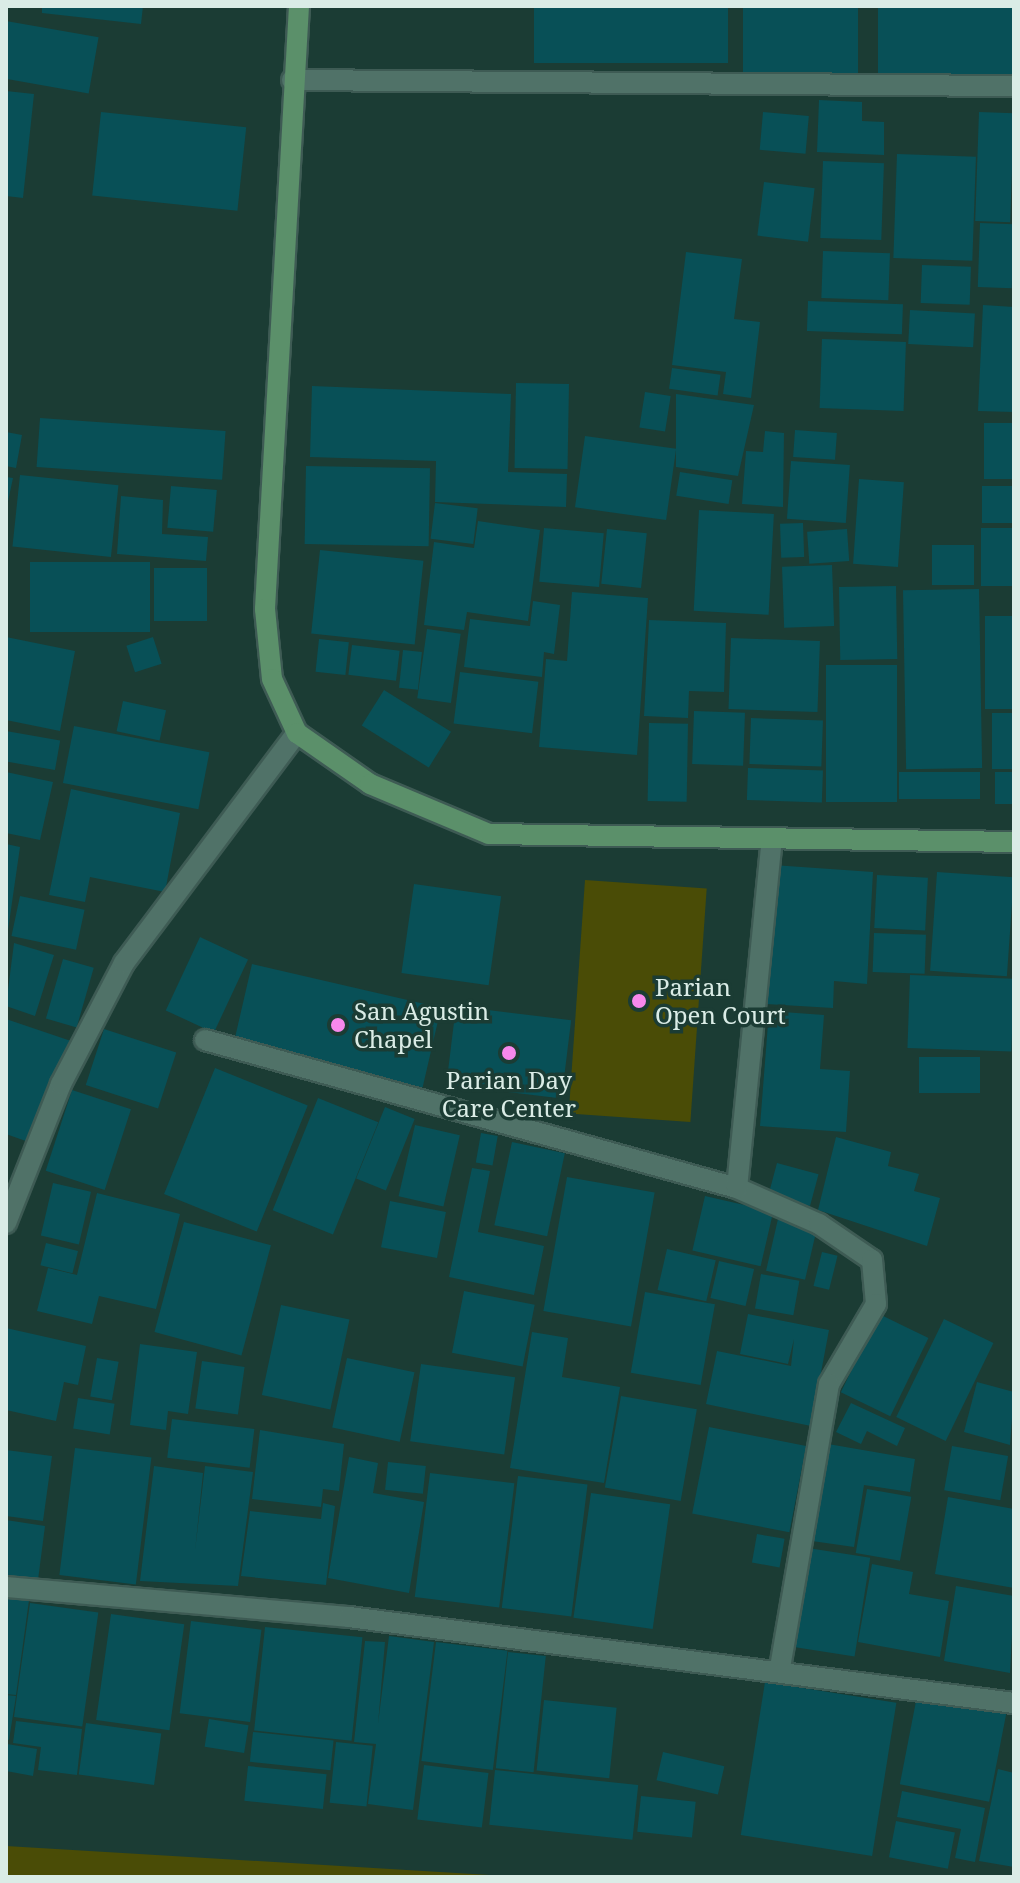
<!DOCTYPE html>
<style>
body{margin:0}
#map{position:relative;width:1020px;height:1883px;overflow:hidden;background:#1b3c34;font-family:"Noto Serif",serif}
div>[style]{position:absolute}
.green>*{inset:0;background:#4a4c06;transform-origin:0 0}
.building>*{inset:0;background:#085057;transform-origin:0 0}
.roads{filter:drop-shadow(2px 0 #3e5b54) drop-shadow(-2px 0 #3e5b54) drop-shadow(0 2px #3e5b54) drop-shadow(0 -2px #3e5b54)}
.minor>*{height:20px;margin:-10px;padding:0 10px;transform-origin:10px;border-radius:10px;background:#507268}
.secondary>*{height:20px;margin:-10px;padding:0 10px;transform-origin:10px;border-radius:10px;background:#5b906a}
.dots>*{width:22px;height:22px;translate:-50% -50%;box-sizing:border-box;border:4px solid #1b3c34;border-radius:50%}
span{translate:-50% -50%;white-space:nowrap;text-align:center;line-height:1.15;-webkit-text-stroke:7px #1b3c34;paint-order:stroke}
.poi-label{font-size:24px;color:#daece6}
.left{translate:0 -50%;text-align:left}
.frame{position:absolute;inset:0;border:8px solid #daece6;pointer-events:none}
</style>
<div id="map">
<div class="green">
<i style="left:585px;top:880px;width:122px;height:234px;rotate:4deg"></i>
<i style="clip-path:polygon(6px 1846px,524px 1877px,6px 1877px)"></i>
</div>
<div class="building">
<i style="clip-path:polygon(42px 6px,143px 6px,141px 24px,42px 13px)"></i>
<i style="left:534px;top:6px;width:194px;height:57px"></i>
<i style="left:743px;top:6px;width:115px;height:70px"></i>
<i style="left:878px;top:6px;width:134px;height:70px"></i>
<i style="left:6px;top:21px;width:94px;height:57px;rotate:10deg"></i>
<i style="clip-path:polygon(6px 91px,34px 94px,23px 198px,6px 196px)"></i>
<i style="clip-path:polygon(819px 100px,862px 102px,862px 121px,884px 122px,884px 155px,817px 152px)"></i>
<i style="left:101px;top:112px;width:146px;height:84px;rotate:6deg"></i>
<i style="left:763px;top:112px;width:46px;height:38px;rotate:5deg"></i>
<i style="left:979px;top:112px;width:35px;height:109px;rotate:2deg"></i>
<i style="left:897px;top:154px;width:79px;height:104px;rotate:2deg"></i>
<i style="left:823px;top:161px;width:61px;height:77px;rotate:2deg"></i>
<i style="left:764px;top:182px;width:51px;height:54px;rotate:7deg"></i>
<i style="left:980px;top:223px;width:34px;height:64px;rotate:2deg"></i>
<i style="left:823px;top:251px;width:67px;height:47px;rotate:2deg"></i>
<i style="clip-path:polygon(686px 252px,742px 259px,734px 319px,760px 322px,751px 398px,723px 394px,726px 372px,672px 365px)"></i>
<i style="left:922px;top:265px;width:49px;height:38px;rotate:2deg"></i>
<i style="left:808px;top:301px;width:95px;height:30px;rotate:2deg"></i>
<i style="clip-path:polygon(983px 305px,1014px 307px,1014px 412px,978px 411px)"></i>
<i style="left:910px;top:310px;width:65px;height:34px;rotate:3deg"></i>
<i style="left:822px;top:339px;width:84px;height:69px;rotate:2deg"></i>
<i style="left:672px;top:368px;width:49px;height:21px;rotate:8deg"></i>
<i style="left:516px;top:383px;width:53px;height:85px;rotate:1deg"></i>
<i style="clip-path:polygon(312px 386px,511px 394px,508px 472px,567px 474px,566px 507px,435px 502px,436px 461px,310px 457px)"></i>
<i style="left:645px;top:392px;width:26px;height:36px;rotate:9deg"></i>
<i style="clip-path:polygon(676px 394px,754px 405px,738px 476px,676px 467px)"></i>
<i style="left:40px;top:418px;width:186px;height:49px;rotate:4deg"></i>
<i style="left:1014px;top:423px;width:56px;height:30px;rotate:90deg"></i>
<i style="left:795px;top:430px;width:42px;height:27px;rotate:4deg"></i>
<i style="clip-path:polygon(765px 431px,784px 433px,783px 507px,742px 504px,746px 451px,763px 452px)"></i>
<i style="clip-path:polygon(6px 432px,22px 435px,16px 468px,6px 466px)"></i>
<i style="left:585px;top:436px;width:92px;height:72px;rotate:8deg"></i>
<i style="left:791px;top:461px;width:59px;height:58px;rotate:4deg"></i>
<i style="left:306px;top:466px;width:124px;height:78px;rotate:1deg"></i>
<i style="left:680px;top:472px;width:53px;height:24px;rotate:9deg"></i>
<i style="left:20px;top:475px;width:99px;height:72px;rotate:6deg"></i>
<i style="clip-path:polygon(6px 477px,13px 478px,7px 506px,6px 506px)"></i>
<i style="left:859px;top:479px;width:45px;height:85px;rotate:4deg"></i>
<i style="left:171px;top:486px;width:46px;height:42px;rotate:5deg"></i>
<i style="left:982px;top:486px;width:32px;height:37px"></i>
<i style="clip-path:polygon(121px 496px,163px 500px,162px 534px,208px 537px,206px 561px,117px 554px)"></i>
<i style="left:435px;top:503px;width:43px;height:36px;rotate:7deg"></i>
<i style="left:699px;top:510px;width:75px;height:101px;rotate:3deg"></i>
<i style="clip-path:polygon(478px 521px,540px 530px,528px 621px,467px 612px,464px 630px,424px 625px,434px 542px,474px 548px)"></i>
<i style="left:803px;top:523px;width:34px;height:23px;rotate:88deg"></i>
<i style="left:544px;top:528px;width:60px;height:54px;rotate:5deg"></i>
<i style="left:1014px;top:528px;width:58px;height:33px;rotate:90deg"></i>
<i style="left:607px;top:529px;width:40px;height:55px;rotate:6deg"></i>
<i style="left:847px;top:529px;width:32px;height:40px;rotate:86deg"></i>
<i style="left:974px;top:545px;width:40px;height:42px;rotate:90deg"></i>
<i style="left:320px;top:550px;width:104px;height:84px;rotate:6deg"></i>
<i style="left:30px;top:562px;width:120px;height:70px"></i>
<i style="left:832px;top:565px;width:61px;height:50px;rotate:88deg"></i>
<i style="left:154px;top:568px;width:53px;height:53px"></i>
<i style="left:896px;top:586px;width:73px;height:57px;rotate:89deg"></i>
<i style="left:979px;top:589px;width:179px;height:76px;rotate:89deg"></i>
<i style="clip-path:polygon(572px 592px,648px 598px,637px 755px,539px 747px,546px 659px,567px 661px)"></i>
<i style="clip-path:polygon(533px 601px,560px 605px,554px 654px,544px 652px,542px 677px,464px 667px,470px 619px,530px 626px)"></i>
<i style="left:1014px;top:616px;width:93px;height:29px;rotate:90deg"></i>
<i style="clip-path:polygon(649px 620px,726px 623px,724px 692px,689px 691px,688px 718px,644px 716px)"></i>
<i style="left:427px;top:629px;width:34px;height:70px;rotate:8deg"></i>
<i style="clip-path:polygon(6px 637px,75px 651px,60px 731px,6px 720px)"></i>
<i style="left:153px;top:637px;width:28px;height:28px;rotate:72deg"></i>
<i style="left:731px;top:638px;width:89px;height:71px;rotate:2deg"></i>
<i style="left:319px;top:639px;width:30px;height:33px;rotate:6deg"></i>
<i style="left:352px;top:645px;width:48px;height:30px;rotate:7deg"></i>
<i style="left:403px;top:650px;width:19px;height:38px;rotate:6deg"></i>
<i style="left:897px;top:665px;width:137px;height:71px;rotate:90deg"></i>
<i style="left:460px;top:672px;width:79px;height:52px;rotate:7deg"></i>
<i style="left:384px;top:690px;width:79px;height:42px;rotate:32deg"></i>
<i style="left:123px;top:701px;width:44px;height:31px;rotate:12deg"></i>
<i style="left:694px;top:711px;width:51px;height:53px;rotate:2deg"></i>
<i style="left:992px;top:713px;width:22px;height:56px"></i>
<i style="left:751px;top:718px;width:72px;height:46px;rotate:2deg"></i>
<i style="left:649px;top:723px;width:39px;height:78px;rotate:1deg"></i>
<i style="left:74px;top:726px;width:138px;height:58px;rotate:11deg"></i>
<i style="left:6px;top:731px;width:55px;height:30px;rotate:10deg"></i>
<i style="left:748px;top:768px;width:75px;height:32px;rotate:2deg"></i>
<i style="clip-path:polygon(6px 772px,53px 782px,40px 840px,6px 833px)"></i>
<i style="left:980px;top:772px;width:27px;height:81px;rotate:90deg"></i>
<i style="left:995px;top:772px;width:19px;height:32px"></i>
<i style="clip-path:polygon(71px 789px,180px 813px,165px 892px,90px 877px,85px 902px,49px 895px)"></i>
<i style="clip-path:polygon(6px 844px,20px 847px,7px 937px,6px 937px)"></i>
<i style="clip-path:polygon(773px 865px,873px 872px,867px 984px,834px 981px,833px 1008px,766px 1004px)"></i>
<i style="left:937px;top:872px;width:77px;height:99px;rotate:4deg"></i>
<i style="left:877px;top:875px;width:51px;height:53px;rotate:3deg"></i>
<i style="left:414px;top:884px;width:88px;height:90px;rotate:8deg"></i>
<i style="left:20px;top:896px;width:66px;height:41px;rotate:12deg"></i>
<i style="left:874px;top:933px;width:52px;height:39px;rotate:2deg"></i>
<i style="left:200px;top:937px;width:53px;height:81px;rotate:25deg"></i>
<i style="clip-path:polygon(14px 943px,54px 955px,35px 1016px,6px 1006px)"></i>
<i style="left:63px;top:959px;width:32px;height:62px;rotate:16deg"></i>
<i style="left:252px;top:964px;width:194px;height:82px;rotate:13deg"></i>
<i style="left:910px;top:975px;width:104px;height:73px;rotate:2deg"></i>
<i style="left:456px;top:1006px;width:116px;height:79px;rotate:7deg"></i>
<i style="clip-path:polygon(769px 1011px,824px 1015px,820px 1069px,850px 1071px,846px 1132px,760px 1126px)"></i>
<i style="clip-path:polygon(6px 1019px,71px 1041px,37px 1145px,6px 1134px)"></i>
<i style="left:104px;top:1029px;width:76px;height:59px;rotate:18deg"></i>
<i style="left:919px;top:1057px;width:61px;height:36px"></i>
<i style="left:215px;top:1068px;width:100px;height:136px;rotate:22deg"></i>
<i style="left:72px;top:1090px;width:62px;height:85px;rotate:18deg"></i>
<i style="left:318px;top:1098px;width:65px;height:121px;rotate:22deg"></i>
<i style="left:385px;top:1107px;width:32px;height:77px;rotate:22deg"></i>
<i style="left:415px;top:1125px;width:46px;height:73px;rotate:13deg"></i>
<i style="left:481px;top:1133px;width:17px;height:30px;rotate:10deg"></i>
<i style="clip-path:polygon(836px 1137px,891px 1152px,888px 1166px,919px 1174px,914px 1191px,940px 1198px,927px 1246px,818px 1210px)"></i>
<i style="left:512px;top:1142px;width:54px;height:85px;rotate:12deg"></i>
<i style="left:777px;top:1163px;width:43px;height:33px;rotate:15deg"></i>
<i style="clip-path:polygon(472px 1168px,490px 1171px,478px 1232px,544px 1246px,534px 1295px,449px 1277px)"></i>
<i style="left:567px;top:1177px;width:89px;height:136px;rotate:10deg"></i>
<i style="left:53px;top:1183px;width:39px;height:54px;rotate:13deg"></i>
<i style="clip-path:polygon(97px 1193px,180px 1214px,156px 1309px,99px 1296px,92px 1324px,37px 1311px,48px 1268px,77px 1275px)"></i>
<i style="left:705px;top:1196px;width:70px;height:56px;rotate:13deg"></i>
<i style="left:390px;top:1201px;width:57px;height:47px;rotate:11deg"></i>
<i style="left:778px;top:1219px;width:40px;height:53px;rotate:13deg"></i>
<i style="left:184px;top:1222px;width:90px;height:114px;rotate:15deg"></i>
<i style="left:46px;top:1243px;width:33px;height:23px;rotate:14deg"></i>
<i style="left:667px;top:1249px;width:50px;height:42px;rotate:13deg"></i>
<i style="left:822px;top:1252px;width:16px;height:35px;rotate:14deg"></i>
<i style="left:719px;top:1261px;width:36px;height:38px;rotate:13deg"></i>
<i style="left:761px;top:1274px;width:39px;height:35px;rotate:10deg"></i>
<i style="left:464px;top:1291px;width:72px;height:63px;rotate:11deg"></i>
<i style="left:645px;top:1292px;width:71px;height:82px;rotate:10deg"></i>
<i style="left:281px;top:1305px;width:70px;height:92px;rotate:12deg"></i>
<i style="clip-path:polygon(748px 1314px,829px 1330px,811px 1426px,706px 1404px,717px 1351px,791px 1366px,794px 1339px,788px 1364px,740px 1354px)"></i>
<i style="left:879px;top:1314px;width:55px;height:87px;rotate:26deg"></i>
<i style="left:944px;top:1319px;width:55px;height:109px;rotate:26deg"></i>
<i style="clip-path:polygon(6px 1328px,86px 1346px,78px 1385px,64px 1382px,56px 1421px,6px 1410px)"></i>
<i style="clip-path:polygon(532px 1332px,568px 1338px,562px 1377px,620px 1387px,604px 1483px,510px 1468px)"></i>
<i style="clip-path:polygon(140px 1344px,197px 1352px,188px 1414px,168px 1411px,166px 1430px,130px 1425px)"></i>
<i style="left:97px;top:1358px;width:22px;height:39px;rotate:10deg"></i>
<i style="left:347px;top:1358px;width:69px;height:71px;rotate:12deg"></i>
<i style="left:202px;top:1361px;width:43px;height:48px;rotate:8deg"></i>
<i style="left:421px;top:1364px;width:95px;height:78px;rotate:8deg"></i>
<i style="clip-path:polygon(977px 1382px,1014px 1392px,1010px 1445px,964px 1432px)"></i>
<i style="left:621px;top:1396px;width:77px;height:93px;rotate:10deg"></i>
<i style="left:78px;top:1398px;width:37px;height:31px;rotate:9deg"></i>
<i style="clip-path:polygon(851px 1403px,905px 1428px,897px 1446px,867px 1431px,861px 1444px,836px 1432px)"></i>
<i style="left:172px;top:1419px;width:83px;height:39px;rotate:7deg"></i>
<i style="left:709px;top:1427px;width:99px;height:88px;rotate:11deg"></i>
<i style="clip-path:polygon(260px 1430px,344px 1444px,339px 1491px,323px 1489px,321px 1507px,252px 1499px)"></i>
<i style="clip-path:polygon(828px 1444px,915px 1459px,910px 1492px,864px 1485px,854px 1547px,812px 1541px)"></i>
<i style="left:952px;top:1446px;width:57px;height:45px;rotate:10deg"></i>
<i style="left:75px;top:1448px;width:77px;height:128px;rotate:7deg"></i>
<i style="clip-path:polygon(6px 1450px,52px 1456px,43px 1521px,6px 1516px)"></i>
<i style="clip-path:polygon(349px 1457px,378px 1463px,373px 1493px,424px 1502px,409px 1593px,328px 1578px)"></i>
<i style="left:388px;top:1462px;width:38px;height:28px;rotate:6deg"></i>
<i style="clip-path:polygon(154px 1466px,203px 1473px,195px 1551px,205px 1466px,253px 1472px,238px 1586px,140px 1581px)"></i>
<i style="left:430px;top:1473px;width:85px;height:125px;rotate:7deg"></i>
<i style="left:518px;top:1476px;width:70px;height:133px;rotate:7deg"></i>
<i style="left:867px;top:1489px;width:45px;height:65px;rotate:10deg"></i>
<i style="left:591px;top:1493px;width:80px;height:126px;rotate:8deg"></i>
<i style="clip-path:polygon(948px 1497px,1014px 1509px,1014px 1588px,935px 1574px)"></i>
<i style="clip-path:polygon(323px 1503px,335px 1506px,326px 1585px,241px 1576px,250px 1511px,321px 1519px)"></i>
<i style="clip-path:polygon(6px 1520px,45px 1526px,38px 1580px,6px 1576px)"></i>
<i style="left:757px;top:1534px;width:28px;height:29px;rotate:10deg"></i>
<i style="left:808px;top:1548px;width:63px;height:100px;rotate:9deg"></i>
<i style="clip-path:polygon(872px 1564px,913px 1572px,909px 1594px,949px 1601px,940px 1657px,858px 1642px)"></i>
<i style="clip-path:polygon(956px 1586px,1014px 1596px,1010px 1673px,944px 1661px)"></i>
<i style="clip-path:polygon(6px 1597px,29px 1600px,16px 1695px,6px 1694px)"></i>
<i style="left:30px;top:1603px;width:69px;height:115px;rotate:8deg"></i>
<i style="left:111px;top:1614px;width:74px;height:107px;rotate:8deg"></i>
<i style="left:191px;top:1621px;width:71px;height:93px;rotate:7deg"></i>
<i style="left:265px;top:1627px;width:98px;height:104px;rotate:6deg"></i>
<i style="clip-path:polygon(389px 1636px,434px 1642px,413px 1810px,368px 1804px,376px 1744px,354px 1742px,365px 1641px,385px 1642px,378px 1724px)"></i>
<i style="left:436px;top:1642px;width:72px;height:120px;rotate:7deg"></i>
<i style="left:508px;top:1652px;width:38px;height:117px;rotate:6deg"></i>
<i style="left:765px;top:1682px;width:133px;height:155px;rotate:9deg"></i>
<i style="clip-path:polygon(6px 1695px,16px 1696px,9px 1740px,6px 1739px)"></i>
<i style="left:917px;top:1696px;width:91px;height:90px;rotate:11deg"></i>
<i style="left:544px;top:1700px;width:73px;height:71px;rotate:6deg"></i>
<i style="left:209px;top:1719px;width:40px;height:28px;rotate:9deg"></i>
<i style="clip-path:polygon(16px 1721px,82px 1729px,77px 1775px,38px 1770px,41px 1747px,13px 1743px)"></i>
<i style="left:86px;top:1723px;width:76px;height:52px;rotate:8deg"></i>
<i style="left:253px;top:1732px;width:81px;height:30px;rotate:6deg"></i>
<i style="left:336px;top:1742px;width:37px;height:61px;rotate:6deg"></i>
<i style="clip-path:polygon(7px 1744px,37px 1749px,33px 1776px,6px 1771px)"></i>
<i style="left:663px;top:1752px;width:63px;height:29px;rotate:13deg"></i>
<i style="left:424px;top:1765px;width:65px;height:55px;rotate:7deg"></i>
<i style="left:248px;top:1766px;width:79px;height:35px;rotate:6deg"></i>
<i style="clip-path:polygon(998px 1769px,1014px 1773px,1014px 1867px,979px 1861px)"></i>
<i style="left:495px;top:1770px;width:144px;height:55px;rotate:6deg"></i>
<i style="clip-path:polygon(902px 1791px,985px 1808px,975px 1862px,955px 1858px,961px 1829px,897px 1817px)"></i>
<i style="left:641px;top:1796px;width:55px;height:36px;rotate:6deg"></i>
<i style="left:896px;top:1821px;width:60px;height:37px;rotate:11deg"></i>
</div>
<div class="roads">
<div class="minor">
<i style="left:292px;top:80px;width:722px;rotate:0.48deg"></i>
<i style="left:205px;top:1040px;width:552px;rotate:15.55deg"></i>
<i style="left:737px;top:1188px;width:90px;rotate:23.7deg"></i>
<i style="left:819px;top:1224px;width:64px;rotate:34.2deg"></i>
<i style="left:872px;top:1260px;width:44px;rotate:84.8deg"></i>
<i style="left:876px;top:1304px;width:93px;rotate:120.4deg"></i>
<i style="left:829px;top:1384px;width:289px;rotate:99.8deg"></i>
<i style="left:737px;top:1188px;width:351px;rotate:-84.3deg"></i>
<i style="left:6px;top:1223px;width:149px;rotate:-68.4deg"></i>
<i style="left:61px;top:1084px;width:136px;rotate:-62.5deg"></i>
<i style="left:124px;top:963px;width:288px;rotate:-53.1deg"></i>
<i style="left:6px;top:1587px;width:344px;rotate:5deg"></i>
<i style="left:349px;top:1617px;width:671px;rotate:7.37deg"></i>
</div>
<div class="secondary">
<i style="left:299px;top:6px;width:604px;rotate:93.23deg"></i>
<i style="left:265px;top:609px;width:70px;rotate:84.3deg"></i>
<i style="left:272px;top:679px;width:60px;rotate:65.2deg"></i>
<i style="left:297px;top:733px;width:89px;rotate:34.9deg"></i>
<i style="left:370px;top:784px;width:129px;rotate:22.8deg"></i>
<i style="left:489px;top:834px;width:525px;rotate:0.87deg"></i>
</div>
</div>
<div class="dots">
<i style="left:639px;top:1001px;background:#f788ec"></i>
<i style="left:338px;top:1025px;background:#f788ec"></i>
<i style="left:509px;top:1053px;background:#f788ec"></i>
</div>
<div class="poi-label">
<span class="left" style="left:655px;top:1001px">Parian<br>Open Court</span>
<span class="left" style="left:354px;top:1025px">San Agustin<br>Chapel</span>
<span style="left:509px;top:1094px">Parian Day<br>Care Center</span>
</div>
<div class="frame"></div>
</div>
